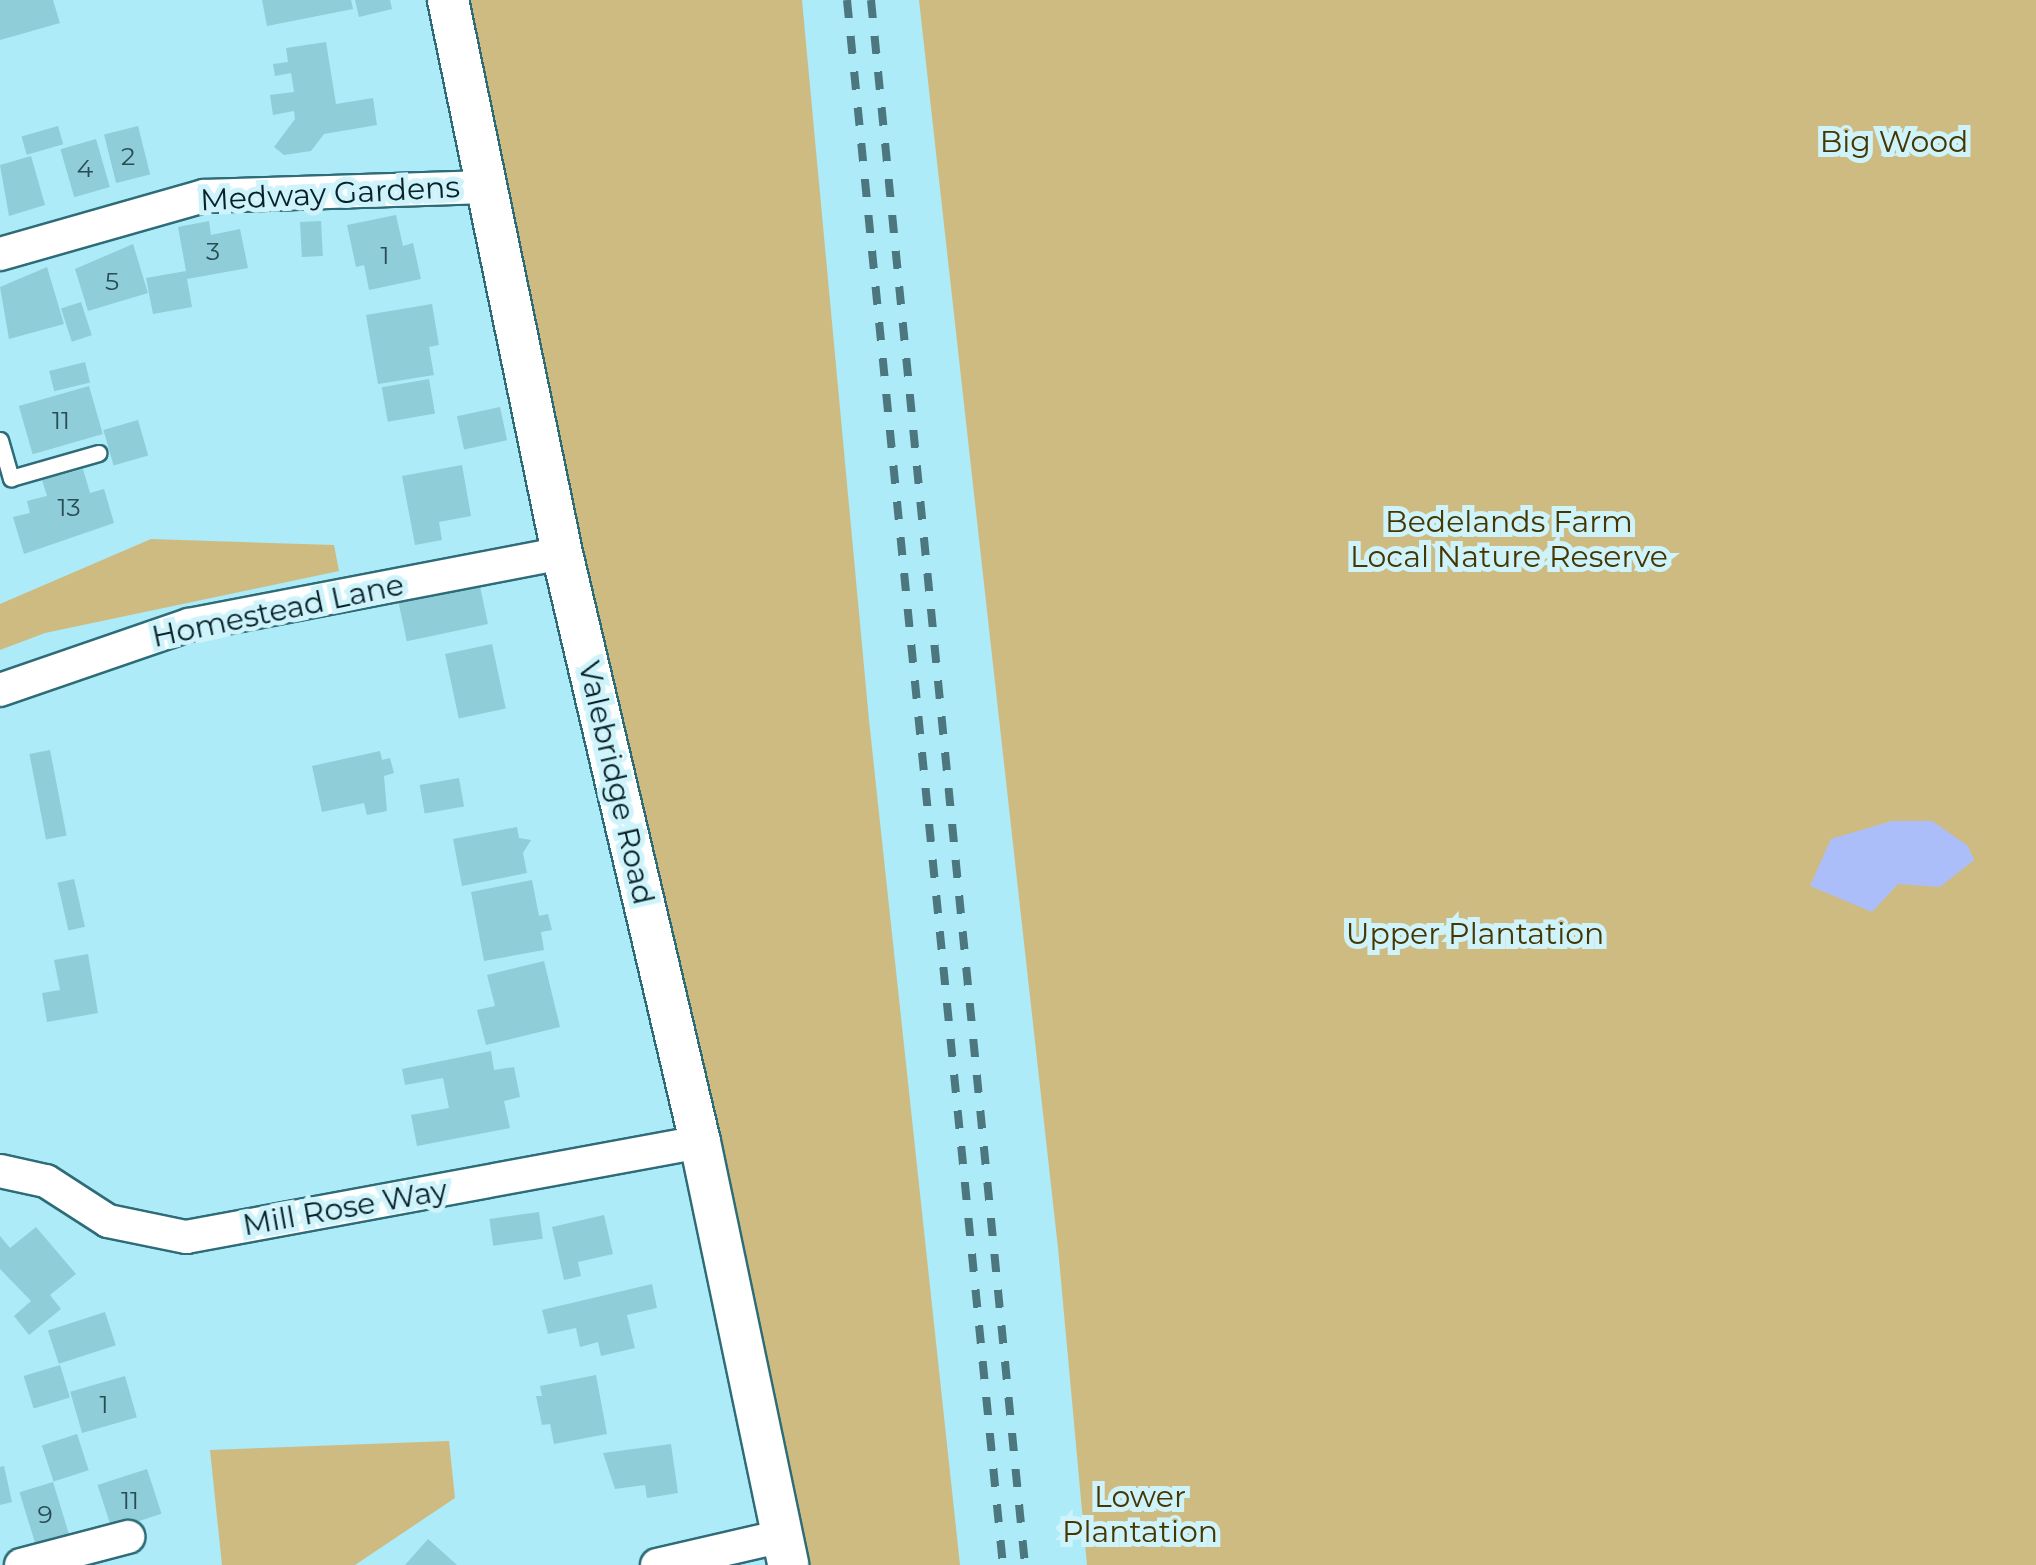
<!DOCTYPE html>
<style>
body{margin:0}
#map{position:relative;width:2036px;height:1565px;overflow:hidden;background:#acebf7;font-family:Montserrat,sans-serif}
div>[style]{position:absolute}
.green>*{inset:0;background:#cebb82}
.water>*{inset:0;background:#acbefa}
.building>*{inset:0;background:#8fcdd9;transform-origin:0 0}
.roads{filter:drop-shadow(2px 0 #2e6c77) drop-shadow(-2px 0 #2e6c77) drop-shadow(0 2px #2e6c77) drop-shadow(0 -2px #2e6c77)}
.service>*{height:15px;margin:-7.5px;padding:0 7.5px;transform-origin:7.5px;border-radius:7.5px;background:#fff}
.minor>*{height:32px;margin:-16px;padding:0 16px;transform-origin:16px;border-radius:16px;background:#fff}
.tertiary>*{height:40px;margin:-20px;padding:0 20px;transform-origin:20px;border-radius:20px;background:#fff}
.rail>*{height:8px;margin-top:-4px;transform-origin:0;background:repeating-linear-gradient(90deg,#4d777f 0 18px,transparent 0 36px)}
span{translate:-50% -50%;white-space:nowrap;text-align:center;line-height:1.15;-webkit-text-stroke:10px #cff3fb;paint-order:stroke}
.number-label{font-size:25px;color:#2a4d54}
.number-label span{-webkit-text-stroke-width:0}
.park-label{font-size:30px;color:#463600}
.street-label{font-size:30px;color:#082227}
</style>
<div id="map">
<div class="green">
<i style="clip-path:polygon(448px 0,802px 0,869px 720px,960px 1565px,791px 1565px)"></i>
<i style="clip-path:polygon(919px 0,2036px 0,2036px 1565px,1087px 1565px,1058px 1248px)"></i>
<i style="clip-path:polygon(151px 539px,334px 545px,339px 571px,45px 633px,0 650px,0 604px)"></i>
<i style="clip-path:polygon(449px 1441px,455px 1498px,355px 1565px,222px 1565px,210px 1450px)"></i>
</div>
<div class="water">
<i style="clip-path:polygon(1892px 821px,1932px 821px,1968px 846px,1974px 860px,1940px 887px,1898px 884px,1872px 912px,1810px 886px,1831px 839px)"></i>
</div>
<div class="building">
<i style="clip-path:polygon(0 0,53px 0,60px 23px,0 40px)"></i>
<i style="clip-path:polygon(262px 0,351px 0,353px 9px,267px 26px)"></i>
<i style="clip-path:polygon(355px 0,390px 0,392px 9px,359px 17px)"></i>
<i style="clip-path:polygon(326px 42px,336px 104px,373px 98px,377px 125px,324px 134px,311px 151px,284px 155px,274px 147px,295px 119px,294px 111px,273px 115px,270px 95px,294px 92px,291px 73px,275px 76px,273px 64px,288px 62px,286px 48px)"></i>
<i style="left:58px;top:126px;width:19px;height:38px;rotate:74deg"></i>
<i style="left:138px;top:126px;width:50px;height:35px;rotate:76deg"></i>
<i style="left:96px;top:139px;width:50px;height:37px;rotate:74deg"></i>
<i style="clip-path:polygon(31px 156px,45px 205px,9px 216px,0 165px)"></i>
<i style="clip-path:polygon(396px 215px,403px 246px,413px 243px,421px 279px,369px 290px,364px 265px,356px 267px,347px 225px)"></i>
<i style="clip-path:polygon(209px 221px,211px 235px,240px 229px,248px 268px,187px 279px,192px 307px,153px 314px,146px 278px,186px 271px,178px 227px)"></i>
<i style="left:321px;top:221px;width:35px;height:21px;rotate:87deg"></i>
<i style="clip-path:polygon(133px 244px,148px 293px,88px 311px,75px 269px)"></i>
<i style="clip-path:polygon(47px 267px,64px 324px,9px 339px,0 287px)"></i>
<i style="left:81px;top:302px;width:35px;height:21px;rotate:72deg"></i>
<i style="clip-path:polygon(432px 304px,439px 345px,429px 347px,434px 375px,378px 384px,366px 315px)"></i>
<i style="left:85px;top:362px;width:21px;height:37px;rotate:76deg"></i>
<i style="left:429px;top:379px;width:35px;height:48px;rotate:80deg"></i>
<i style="left:89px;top:386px;width:50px;height:73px;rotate:74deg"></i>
<i style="left:500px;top:407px;width:34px;height:44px;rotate:78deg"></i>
<i style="left:138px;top:420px;width:37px;height:36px;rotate:74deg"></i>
<i style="clip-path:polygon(462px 465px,471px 516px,439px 522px,442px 540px,415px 545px,402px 476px)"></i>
<i style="clip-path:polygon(83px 469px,90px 493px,104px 489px,114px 523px,24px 554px,13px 517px,30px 513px,27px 501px,47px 496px,42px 480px)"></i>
<i style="left:478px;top:577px;width:48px;height:83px;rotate:78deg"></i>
<i style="left:492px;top:644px;width:66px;height:48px;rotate:78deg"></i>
<i style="left:50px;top:750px;width:87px;height:21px;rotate:79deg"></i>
<i style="clip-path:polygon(380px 751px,382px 760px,390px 758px,394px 773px,384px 776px,387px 811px,367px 815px,364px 803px,322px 812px,312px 766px)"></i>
<i style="left:459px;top:778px;width:29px;height:40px;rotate:80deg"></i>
<i style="clip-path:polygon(517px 827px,519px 838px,531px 840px,523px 853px,527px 873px,462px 886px,453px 839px)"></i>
<i style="left:74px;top:879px;width:49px;height:17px;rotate:77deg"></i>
<i style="clip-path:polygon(532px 880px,539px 916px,548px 914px,552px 930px,541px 932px,544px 950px,484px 961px,471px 892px)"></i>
<i style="clip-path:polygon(88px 954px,98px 1013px,47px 1022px,42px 993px,60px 990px,54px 960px)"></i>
<i style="clip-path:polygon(544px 961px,560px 1027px,486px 1045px,477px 1010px,495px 1006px,487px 975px)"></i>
<i style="clip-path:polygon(491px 1051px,494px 1070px,514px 1067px,520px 1097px,504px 1101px,510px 1128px,417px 1146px,411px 1115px,449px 1108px,443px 1078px,405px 1085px,402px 1069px)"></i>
<i style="left:539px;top:1212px;width:27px;height:50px;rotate:82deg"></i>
<i style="clip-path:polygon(604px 1215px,613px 1254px,578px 1262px,581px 1276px,564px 1280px,552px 1227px)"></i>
<i style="clip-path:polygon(36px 1227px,76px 1274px,50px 1295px,61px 1309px,29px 1335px,14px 1316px,31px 1301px,0 1269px,0 1236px,10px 1248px)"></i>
<i style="clip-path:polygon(652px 1284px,657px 1308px,627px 1315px,635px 1348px,601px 1356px,598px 1342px,580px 1347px,576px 1328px,548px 1334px,542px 1310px)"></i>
<i style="left:105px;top:1312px;width:35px;height:60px;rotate:72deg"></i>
<i style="left:60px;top:1365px;width:34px;height:38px;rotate:73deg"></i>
<i style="clip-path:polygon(596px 1375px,607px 1434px,554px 1444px,550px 1424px,542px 1425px,536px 1396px,542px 1396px,540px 1386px)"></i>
<i style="left:125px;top:1376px;width:43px;height:57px;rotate:74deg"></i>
<i style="left:77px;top:1434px;width:38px;height:37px;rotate:72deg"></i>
<i style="clip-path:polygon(671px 1444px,678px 1493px,647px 1498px,645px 1485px,615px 1489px,603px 1453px)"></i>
<i style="clip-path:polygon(4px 1466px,12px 1502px,0 1505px,0 1467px)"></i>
<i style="left:147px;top:1469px;width:47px;height:52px;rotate:72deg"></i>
<i style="left:53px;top:1482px;width:57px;height:35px;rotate:73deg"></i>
<i style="clip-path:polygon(428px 1539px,457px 1565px,405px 1565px)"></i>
</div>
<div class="roads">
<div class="service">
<i style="left:0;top:440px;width:40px;rotate:74deg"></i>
<i style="left:11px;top:478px;width:91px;rotate:-16deg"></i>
</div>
<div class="minor">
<i style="left:0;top:254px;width:212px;rotate:-15.9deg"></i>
<i style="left:204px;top:196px;width:283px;rotate:-1.8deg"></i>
<i style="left:0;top:690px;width:200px;rotate:-19deg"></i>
<i style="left:189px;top:625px;width:380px;rotate:-10.9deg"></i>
<i style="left:0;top:1171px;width:47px;rotate:12.3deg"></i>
<i style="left:46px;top:1181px;width:74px;rotate:32.8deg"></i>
<i style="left:108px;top:1221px;width:80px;rotate:11.6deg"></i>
<i style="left:186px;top:1237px;width:523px;rotate:-10.47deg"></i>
<i style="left:21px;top:1565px;width:111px;rotate:-14.7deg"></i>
<i style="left:657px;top:1565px;width:129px;rotate:-13deg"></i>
</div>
<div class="tertiary">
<i style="left:448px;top:0;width:565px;rotate:78.35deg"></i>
<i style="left:562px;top:553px;width:605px;rotate:76.81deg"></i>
<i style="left:700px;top:1142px;width:432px;rotate:78.2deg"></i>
</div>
</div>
<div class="rail">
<i style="left:847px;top:0;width:1573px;rotate:84.31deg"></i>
<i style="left:871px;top:0;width:1573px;rotate:84.38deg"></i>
</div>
<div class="number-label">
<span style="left:128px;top:156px">2</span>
<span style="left:85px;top:168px">4</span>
<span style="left:213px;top:251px">3</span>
<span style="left:385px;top:255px">1</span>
<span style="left:112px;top:281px">5</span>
<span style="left:61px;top:420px">11</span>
<span style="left:69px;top:507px">13</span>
<span style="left:104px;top:1404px">1</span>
<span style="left:130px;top:1500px">11</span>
<span style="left:45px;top:1514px">9</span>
</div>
<div class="park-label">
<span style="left:1894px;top:142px">Big Wood</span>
<span style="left:1509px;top:539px">Bedelands Farm<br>Local Nature Reserve</span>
<span style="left:1475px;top:934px">Upper Plantation</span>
<span style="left:1140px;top:1514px">Lower<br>Plantation</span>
</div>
<div class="street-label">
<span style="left:330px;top:194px;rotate:-3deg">Medway Gardens</span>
<span style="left:278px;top:611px;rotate:-12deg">Homestead Lane</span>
<span style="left:616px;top:783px;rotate:77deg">Valebridge Road</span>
<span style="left:345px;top:1208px;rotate:-10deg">Mill Rose Way</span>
</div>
</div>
